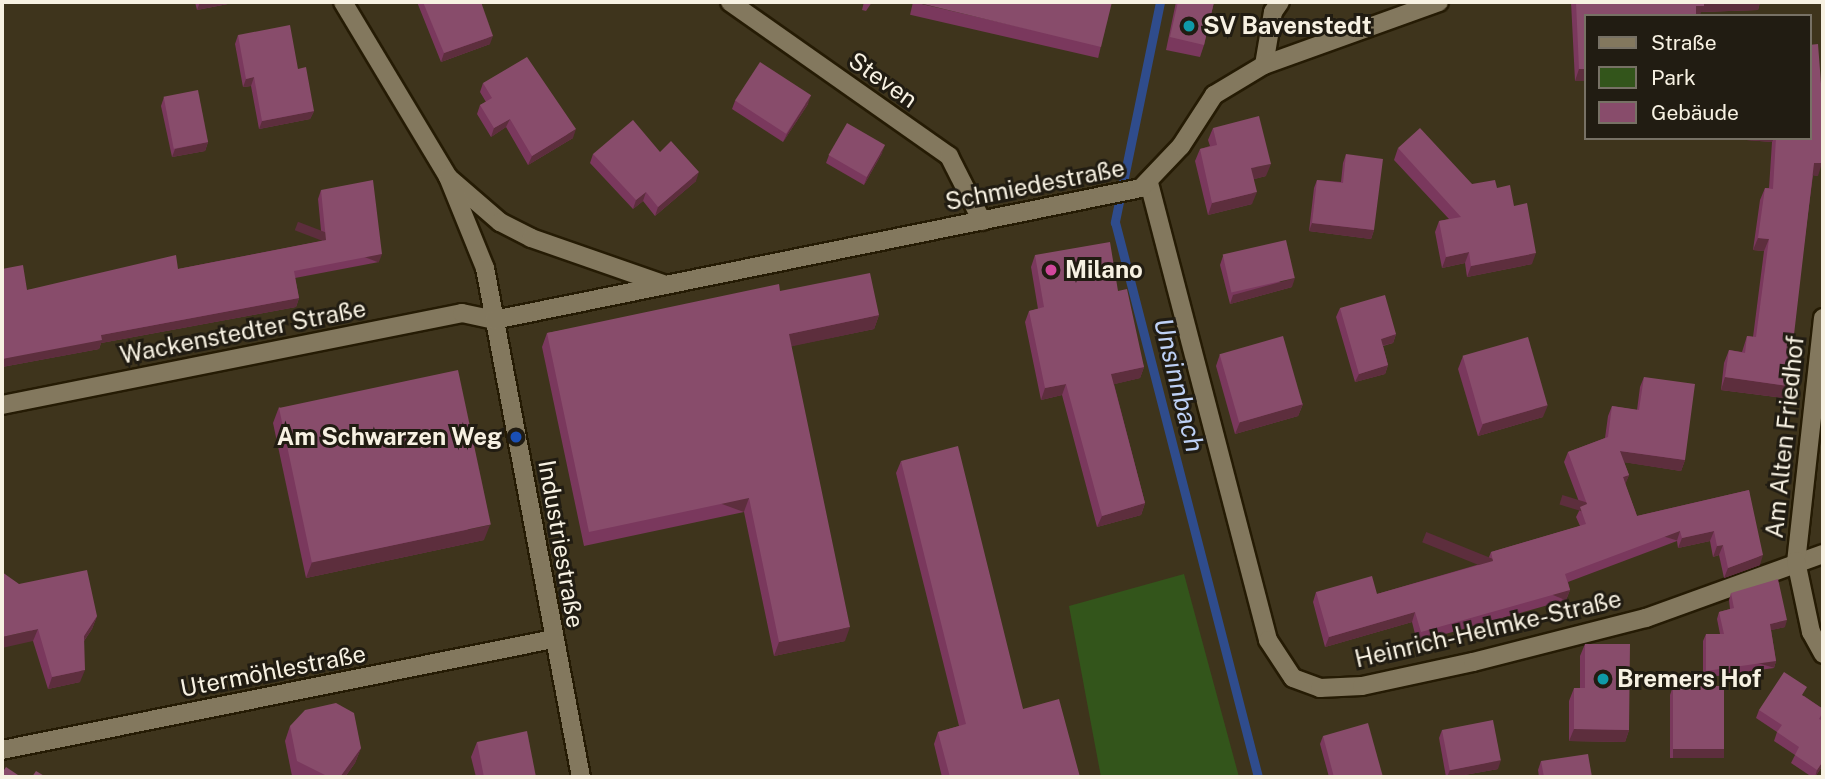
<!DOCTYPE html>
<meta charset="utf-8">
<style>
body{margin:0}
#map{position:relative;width:1825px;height:779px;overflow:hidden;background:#3e341c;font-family:"Public Sans",sans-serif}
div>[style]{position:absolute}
.green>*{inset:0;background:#33551b}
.stream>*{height:9px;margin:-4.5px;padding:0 4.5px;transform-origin:4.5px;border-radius:4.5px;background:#2f4c8c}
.roads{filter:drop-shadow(2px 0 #251b04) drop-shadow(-2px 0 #251b04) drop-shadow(0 2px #251b04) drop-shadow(0 -2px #251b04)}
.street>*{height:18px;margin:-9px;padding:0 9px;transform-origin:9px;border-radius:9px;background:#83785e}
.secondary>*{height:18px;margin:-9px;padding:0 9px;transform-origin:9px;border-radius:9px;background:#83785e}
.wall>*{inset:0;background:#7a385d;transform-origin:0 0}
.shaded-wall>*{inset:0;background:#5d2e3d;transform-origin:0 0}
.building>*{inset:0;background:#884c6b;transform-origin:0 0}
.dots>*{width:19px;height:19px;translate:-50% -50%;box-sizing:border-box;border:4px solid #211c12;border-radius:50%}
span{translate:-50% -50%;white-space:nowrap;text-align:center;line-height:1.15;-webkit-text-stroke:6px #211c12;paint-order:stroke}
.poi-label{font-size:24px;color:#f7f1e2;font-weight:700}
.left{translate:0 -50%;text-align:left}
.right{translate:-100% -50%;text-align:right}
.street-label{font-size:24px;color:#f7f1e2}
.water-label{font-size:26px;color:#bed1f6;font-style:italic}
.frame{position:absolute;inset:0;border:4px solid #f7f1e2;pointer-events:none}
.legend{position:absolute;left:1584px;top:14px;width:228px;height:126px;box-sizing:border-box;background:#211c12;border:2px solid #777165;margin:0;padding:9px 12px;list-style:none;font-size:21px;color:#f7f1e2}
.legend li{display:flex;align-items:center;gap:14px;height:35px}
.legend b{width:35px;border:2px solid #777165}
</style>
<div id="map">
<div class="green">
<i style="clip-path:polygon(1184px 574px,1239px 777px,1101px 777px,1069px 606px)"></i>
</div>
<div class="stream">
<i style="left:1160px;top:2px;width:225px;rotate:101.6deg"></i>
<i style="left:1115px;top:222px;width:573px;rotate:75.55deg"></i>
</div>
<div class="roads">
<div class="street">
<i style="left:730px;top:2px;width:268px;rotate:35.1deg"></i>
<i style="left:949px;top:156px;width:73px;rotate:63.1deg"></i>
<i style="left:1264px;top:65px;width:54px;rotate:-80.4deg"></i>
<i style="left:1273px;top:12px;width:12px;rotate:-55deg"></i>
<i style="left:448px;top:177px;width:69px;rotate:40.9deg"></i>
<i style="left:500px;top:222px;width:35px;rotate:27deg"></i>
<i style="left:531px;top:238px;width:140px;rotate:19.2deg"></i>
<i style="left:1149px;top:183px;width:472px;rotate:75.4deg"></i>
<i style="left:1268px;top:640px;width:45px;rotate:56.7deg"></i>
<i style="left:1293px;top:678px;width:29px;rotate:20deg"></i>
<i style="left:1320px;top:688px;width:42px;rotate:-2.7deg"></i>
<i style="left:1362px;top:686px;width:114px;rotate:-12.2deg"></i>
<i style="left:1473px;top:662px;width:179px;rotate:-14.3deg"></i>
<i style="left:1646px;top:618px;width:188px;rotate:-19.9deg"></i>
<i style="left:1823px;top:318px;width:244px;rotate:96.3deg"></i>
<i style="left:1796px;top:561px;width:73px;rotate:78.1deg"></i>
<i style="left:1811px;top:632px;width:25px;rotate:61deg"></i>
<i style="left:2px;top:405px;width:469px;rotate:-11.3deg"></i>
<i style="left:462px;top:313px;width:33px;rotate:12deg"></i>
<i style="left:2px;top:750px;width:562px;rotate:-11.39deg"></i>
</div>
<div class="secondary">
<i style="left:343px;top:2px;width:204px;rotate:59deg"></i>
<i style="left:448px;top:177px;width:98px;rotate:67.9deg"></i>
<i style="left:485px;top:268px;width:518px;rotate:79.32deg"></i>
<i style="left:494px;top:320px;width:660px;rotate:-11.53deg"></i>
<i style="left:1141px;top:188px;width:58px;rotate:-46.4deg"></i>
<i style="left:1181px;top:146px;width:61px;rotate:-57.1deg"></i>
<i style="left:1214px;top:95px;width:58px;rotate:-31deg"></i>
<i style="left:1264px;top:65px;width:186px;rotate:-19.8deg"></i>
</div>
</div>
<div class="wall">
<i style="clip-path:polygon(195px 2px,238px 2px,197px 10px)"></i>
<i style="clip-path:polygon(417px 2px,481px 2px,490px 44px,441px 62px)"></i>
<i style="clip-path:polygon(864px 2px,872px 2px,866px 11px,862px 10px)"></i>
<i style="left:913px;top:2px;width:193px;height:13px;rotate:13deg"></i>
<i style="clip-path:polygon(1176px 2px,1214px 2px,1204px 45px,1200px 57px,1166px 50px)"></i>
<i style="clip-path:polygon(1571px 2px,1760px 2px,1758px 10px,1585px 16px,1585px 81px,1575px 81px)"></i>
<i style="clip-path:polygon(238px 35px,314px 111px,310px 119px,259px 129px,251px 86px,243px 87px,235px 44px)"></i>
<i style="clip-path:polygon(483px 83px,573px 138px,528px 165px,506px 127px,491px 137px,477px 114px,480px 105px,486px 102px,480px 92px)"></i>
<i style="clip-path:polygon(164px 97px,208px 142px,205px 151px,172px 157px,161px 106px)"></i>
<i style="clip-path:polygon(735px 101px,808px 104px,783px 142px,732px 109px)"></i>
<i style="clip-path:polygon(1213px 128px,1266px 176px,1254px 179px,1252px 204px,1208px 215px,1195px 161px,1200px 149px,1210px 146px,1208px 140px)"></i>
<i style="clip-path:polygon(1721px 138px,1809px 138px,1818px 176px,1813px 175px,1784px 398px,1721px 390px,1724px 363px,1729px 350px,1742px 352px,1747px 336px,1753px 337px,1764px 251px,1753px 250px,1760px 200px,1765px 188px,1769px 188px,1772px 142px)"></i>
<i style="clip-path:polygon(1398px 148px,1472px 184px,1514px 206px,1532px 264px,1467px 277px,1465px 263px,1442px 268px,1435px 232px,1439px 221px,1449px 219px,1394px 160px)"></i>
<i style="clip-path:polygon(660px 152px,696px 181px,655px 216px,643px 201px,633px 209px,590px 163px,593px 154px)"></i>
<i style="clip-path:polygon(882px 153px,864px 185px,826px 163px,829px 155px)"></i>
<i style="clip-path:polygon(1346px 154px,1374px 230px,1371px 239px,1309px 231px,1314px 188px,1317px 180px,1341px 182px,1343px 163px)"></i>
<i style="clip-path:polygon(321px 190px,379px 262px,295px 278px,299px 298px,296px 307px,101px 343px,99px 349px,2px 367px,2px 269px,27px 290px,178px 269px,322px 241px,318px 199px)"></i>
<i style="clip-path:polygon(1035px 255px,1118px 291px,1144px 367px,1140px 378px,1114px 384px,1145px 503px,1141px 515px,1097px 527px,1062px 395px,1041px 400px,1025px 322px,1029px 311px,1038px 309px,1031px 267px)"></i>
<i style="clip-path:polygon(1223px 256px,1292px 287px,1230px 304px,1220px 265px)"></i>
<i style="clip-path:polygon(780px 291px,879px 315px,874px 329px,791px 346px,845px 641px,774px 656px,744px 512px,584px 546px,542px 347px,547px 333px)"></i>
<i style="clip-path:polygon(1340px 308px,1396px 334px,1393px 343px,1383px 346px,1388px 365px,1385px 374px,1355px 382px,1336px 317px)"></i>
<i style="clip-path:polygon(1220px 354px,1303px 404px,1298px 416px,1235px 434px,1216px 366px)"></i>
<i style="clip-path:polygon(1463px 356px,1543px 417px,1478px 436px,1458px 369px)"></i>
<i style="clip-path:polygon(1644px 377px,1685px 460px,1681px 471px,1624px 462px,1629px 475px,1625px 484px,1637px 516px,1749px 490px,1760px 565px,1724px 578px,1719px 555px,1713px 557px,1710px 541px,1678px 548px,1677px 541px,1568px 582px,1570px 590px,1566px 600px,1417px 642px,1412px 622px,1325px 647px,1313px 602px,1316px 592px,1377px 594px,1487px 562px,1491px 552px,1580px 526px,1576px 517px,1581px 507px,1564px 462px,1568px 452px,1605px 438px,1608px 416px,1612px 406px,1637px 410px,1640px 387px)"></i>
<i style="clip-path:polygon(279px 407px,484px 540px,306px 578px,273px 423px)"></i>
<i style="clip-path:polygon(901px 461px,1023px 709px,1080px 777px,942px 777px,934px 744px,938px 732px,959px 726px,896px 473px)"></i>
<i style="clip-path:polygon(19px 584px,97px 616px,92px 629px,84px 641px,80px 682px,48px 689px,33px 641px)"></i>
<i style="clip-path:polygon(1731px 593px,1785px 627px,1771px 630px,1776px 661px,1774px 668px,1703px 678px,1703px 641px,1706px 634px,1720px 634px,1717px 619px,1719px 612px,1730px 609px,1729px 600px)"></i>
<i style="clip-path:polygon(1585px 644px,1629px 730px,1625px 742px,1569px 741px,1569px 701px,1574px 688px,1580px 688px,1580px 656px)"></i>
<i style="clip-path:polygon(1673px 686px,1721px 758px,1670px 758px,1670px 695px)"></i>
<i style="clip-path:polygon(1804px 696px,1823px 709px,1823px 713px,1821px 720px,1823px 765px,1815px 777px,1812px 777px,1791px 763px,1795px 755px,1774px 741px,1777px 732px,1756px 718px,1759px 710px)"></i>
<i style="clip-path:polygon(290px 726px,361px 748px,355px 763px,345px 777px,292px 776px,285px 741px)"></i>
<i style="clip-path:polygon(1442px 730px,1498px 769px,1453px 777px,1446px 777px,1439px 738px)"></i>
<i style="clip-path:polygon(1323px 736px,1383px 777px,1329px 777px,1320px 744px)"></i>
<i style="clip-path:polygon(477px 742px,536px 777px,476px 777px,471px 757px)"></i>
<i style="clip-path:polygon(1541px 761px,1592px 777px,1539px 777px,1538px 770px)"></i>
</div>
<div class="shaded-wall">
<i style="clip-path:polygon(200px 2px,238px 2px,197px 10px)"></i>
<i style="clip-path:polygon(1703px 2px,1760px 2px,1758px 10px,1701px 12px,1700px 16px,1693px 16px,1696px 6px)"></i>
<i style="clip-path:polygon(493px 36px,490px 44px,441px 62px,444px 53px)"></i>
<i style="clip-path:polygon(1579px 69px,1585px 69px,1585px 81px,1575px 81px)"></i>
<i style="clip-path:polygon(254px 77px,251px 86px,243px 87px,246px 79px)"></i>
<i style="clip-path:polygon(811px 95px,808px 104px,783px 142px,787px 134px)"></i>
<i style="clip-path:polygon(314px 111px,310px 119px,259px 129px,262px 121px)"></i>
<i style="clip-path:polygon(510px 119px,506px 127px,491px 137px,494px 128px)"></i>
<i style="clip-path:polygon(576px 129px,573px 138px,528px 165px,532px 156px)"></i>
<i style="clip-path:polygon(1721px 138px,1774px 138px,1772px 142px)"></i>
<i style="clip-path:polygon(208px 142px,205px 151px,172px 157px,175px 149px)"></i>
<i style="clip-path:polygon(885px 145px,882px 153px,864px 185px,867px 177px)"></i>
<i style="clip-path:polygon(1814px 163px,1822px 163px,1818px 176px,1810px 175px)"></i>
<i style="clip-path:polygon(1271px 164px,1266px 176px,1247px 181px,1251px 168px)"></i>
<i style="clip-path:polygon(699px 172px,696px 181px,655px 216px,658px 207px)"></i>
<i style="clip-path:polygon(646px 192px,643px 201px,633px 209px,636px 200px)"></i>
<i style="clip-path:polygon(1257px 192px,1252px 204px,1208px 215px,1212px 203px)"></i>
<i style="clip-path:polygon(1312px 223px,1374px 230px,1371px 239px,1309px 231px)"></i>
<i style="clip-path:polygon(1758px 238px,1769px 239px,1764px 251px,1753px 250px)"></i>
<i style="clip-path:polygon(1469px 252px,1465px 263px,1442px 268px,1446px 257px)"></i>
<i style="clip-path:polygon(1536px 253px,1532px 264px,1467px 277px,1471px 266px)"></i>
<i style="left:382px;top:254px;width:9px;height:90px;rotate:111deg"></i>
<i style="clip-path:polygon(1295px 278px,1292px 287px,1230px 304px,1233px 295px)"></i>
<i style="clip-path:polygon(299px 298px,296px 307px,101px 343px,99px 349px,2px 367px,2px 359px,101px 335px)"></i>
<i style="clip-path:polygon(879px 315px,874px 329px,784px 348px,789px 334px)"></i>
<i style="clip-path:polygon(1396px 334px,1393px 343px,1377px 347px,1381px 339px)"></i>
<i style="clip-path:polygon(1388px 365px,1385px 374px,1355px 382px,1359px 374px)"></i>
<i style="clip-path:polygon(1144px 367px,1140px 378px,1107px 386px,1111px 374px)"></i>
<i style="clip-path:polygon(1725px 377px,1788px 386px,1784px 398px,1721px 390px)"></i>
<i style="clip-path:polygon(1066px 384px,1062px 395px,1041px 400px,1045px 388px)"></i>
<i style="clip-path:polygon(1303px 404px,1298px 416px,1235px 434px,1240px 422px)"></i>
<i style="clip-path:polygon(1548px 405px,1543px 417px,1478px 436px,1483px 424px)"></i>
<i style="clip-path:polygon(1620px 451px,1685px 460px,1681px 471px,1616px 461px)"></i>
<i style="clip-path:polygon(1629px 475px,1625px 485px,1623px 477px)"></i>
<i style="left:749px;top:498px;width:15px;height:164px;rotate:110deg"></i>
<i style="clip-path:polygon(1145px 503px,1141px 515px,1097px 527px,1102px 516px)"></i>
<i style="clip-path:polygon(490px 525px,484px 540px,306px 578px,312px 562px)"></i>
<i style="left:1680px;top:531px;width:10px;height:123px;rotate:107deg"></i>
<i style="clip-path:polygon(1714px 531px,1710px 541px,1678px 548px,1682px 538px)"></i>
<i style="clip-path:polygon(1723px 545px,1719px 555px,1713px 557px,1717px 546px)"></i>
<i style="clip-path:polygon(1763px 555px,1760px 565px,1724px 578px,1728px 568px)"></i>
<i style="left:1570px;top:590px;width:11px;height:155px;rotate:112deg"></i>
<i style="clip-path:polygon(1415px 612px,1412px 622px,1325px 647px,1329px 637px)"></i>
<i style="clip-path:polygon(97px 616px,92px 629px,79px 648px,84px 636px)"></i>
<i style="clip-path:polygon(1787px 620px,1785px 627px,1768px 631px,1770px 624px)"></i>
<i style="clip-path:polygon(850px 627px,845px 641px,774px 656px,779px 642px)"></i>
<i style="clip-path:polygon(38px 629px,33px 641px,2px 648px,2px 637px)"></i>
<i style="left:1776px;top:661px;width:7px;height:71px;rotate:106deg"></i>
<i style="clip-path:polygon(85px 670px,80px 682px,48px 689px,52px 677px)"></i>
<i style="clip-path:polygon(1574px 729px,1629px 730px,1625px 742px,1569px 741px)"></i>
<i style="clip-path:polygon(361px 748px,355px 763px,345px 777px,340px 777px)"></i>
<i style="left:1673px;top:749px;width:51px;height:9px"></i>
<i style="clip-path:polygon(1501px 760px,1498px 769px,1453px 777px,1447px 777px,1450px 770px)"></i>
<i style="clip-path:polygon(1823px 761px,1823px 765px,1815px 777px,1817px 770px)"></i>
</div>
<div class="building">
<i style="clip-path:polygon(423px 2px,481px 2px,493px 36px,444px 53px)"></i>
<i style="clip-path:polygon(915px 2px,1112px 2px,1101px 47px)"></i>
<i style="clip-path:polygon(1178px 2px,1214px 2px,1204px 45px,1170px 37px)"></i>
<i style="clip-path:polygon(1576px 2px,1704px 2px,1704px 6px,1696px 6px,1696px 16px,1585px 16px,1585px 69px,1579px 69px)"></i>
<i style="clip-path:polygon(290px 25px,298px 69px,306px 67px,314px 111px,262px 121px,254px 77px,246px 79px,238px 35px)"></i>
<i style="clip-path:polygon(1818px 44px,1823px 110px,1822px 163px,1814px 163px,1788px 386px,1725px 377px,1729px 350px,1745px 353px,1747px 336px,1756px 337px,1769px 239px,1758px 238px,1765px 188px,1773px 189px,1776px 138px,1809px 138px,1809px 45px)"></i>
<i style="clip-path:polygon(527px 57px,576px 129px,532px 156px,510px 119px,494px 128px,480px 105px,492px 98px,483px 83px)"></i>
<i style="left:760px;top:62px;width:61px;height:46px;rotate:33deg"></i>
<i style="left:198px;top:90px;width:53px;height:35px;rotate:79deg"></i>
<i style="clip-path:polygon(1259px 116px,1271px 164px,1251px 168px,1257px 192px,1212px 203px,1200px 149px,1217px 145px,1213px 128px)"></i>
<i style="clip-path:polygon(633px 120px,660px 152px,671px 141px,699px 172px,658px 207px,646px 192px,636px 200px,593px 154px)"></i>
<i style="left:847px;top:123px;width:44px;height:37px;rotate:30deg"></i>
<i style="clip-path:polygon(1420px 128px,1472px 184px,1495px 180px,1497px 188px,1510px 185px,1514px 206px,1527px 203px,1536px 253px,1471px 266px,1469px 252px,1446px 257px,1439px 221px,1461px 217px,1398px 148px)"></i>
<i style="clip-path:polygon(1346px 154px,1383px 159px,1374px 230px,1312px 223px,1317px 180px,1343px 183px)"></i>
<i style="clip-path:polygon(373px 180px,382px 254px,294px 271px,299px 298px,101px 335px,102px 340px,2px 359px,2px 269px,23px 265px,27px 290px,176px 255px,178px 269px,326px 240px,321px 190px)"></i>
<i style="left:1286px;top:240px;width:39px;height:65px;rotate:77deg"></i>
<i style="clip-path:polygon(1110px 242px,1118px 291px,1127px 289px,1144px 367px,1111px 374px,1145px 503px,1102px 516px,1066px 384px,1045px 388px,1029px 311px,1044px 307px,1035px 255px)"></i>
<i style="clip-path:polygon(870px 273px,879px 315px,789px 334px,850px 627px,779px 642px,749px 498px,589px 532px,547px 333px,779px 284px,780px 291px)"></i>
<i style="clip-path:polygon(1385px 295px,1396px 334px,1381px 339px,1388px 365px,1359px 374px,1340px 308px)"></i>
<i style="left:1283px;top:336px;width:71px;height:66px;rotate:74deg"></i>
<i style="left:1528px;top:337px;width:71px;height:68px;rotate:74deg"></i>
<i style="left:458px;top:370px;width:158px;height:183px;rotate:78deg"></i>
<i style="clip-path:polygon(1644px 377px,1695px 384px,1685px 460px,1620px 451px,1629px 475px,1623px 477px,1637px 516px,1749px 490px,1763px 555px,1728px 568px,1723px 545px,1717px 546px,1714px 531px,1682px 538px,1680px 531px,1565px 574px,1570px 590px,1421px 632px,1415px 612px,1329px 637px,1316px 592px,1372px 576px,1377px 594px,1493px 561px,1491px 552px,1586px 524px,1580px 507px,1587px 504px,1568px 452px,1608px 437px,1612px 406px,1639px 410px)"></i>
<i style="clip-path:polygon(958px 446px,1023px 709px,1059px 699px,1080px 777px,950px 777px,938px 732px,966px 724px,901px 461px)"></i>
<i style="clip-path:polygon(87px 570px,97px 616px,84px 636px,85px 670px,52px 677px,38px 629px,2px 637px,2px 572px,19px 584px)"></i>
<i style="clip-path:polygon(1778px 579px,1787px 620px,1770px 624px,1776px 661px,1706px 671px,1706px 634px,1724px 634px,1719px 612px,1734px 608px,1731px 593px)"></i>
<i style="clip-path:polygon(1585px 644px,1630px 644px,1629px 730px,1574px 729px,1574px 688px,1585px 688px)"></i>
<i style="clip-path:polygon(1784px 672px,1807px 687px,1802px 695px,1823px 709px,1823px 712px,1819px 719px,1823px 721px,1823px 761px,1817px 770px,1795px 755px,1799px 747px,1777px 732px,1782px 725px,1759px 710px)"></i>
<i style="left:1673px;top:686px;width:51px;height:63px"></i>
<i style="clip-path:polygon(336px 703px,354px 713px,361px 748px,340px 777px,329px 777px,297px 761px,290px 726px,305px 710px)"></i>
<i style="left:1493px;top:720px;width:41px;height:52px;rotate:79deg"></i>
<i style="clip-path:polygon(1368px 723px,1383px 777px,1334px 777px,1323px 736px)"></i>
<i style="clip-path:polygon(527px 731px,536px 777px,484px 777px,477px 742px)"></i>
<i style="clip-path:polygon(1588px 754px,1592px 777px,1544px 777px,1541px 761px)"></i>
<i style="clip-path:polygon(6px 767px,21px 777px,2px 777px,2px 773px)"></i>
<i style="clip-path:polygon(36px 771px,46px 777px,32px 777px)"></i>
</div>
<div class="dots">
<i style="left:1189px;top:26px;background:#0f9aa8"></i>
<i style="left:1051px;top:270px;background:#d1479c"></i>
<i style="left:516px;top:437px;background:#1a4fb4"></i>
<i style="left:1603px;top:679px;background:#0f9aa8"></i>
</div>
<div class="poi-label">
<span class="left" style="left:1203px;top:26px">SV Bavenstedt</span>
<span class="left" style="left:1065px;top:270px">Milano</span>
<span class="right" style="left:502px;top:437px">Am Schwarzen Weg</span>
<span class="left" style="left:1617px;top:679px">Bremers Hof</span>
</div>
<div class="street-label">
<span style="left:883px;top:80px;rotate:35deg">Steven</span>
<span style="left:1035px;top:185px;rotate:-11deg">Schmiedestraße</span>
<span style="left:243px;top:332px;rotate:-11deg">Wackenstedter Straße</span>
<span style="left:1785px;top:437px;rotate:-84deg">Am Alten Friedhof</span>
<span style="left:561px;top:544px;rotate:80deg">Industriestraße</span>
<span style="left:1488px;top:629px;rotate:-13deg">Heinrich-Helmke-Straße</span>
<span style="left:273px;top:671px;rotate:-11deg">Utermöhlestraße</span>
</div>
<div class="water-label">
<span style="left:1179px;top:385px;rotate:76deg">Unsinnbach</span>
</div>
<div class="frame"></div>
<ul class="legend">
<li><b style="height:9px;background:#83785e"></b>Straße</li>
<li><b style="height:19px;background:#33551b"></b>Park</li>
<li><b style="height:19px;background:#884c6b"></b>Gebäude</li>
</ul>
</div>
